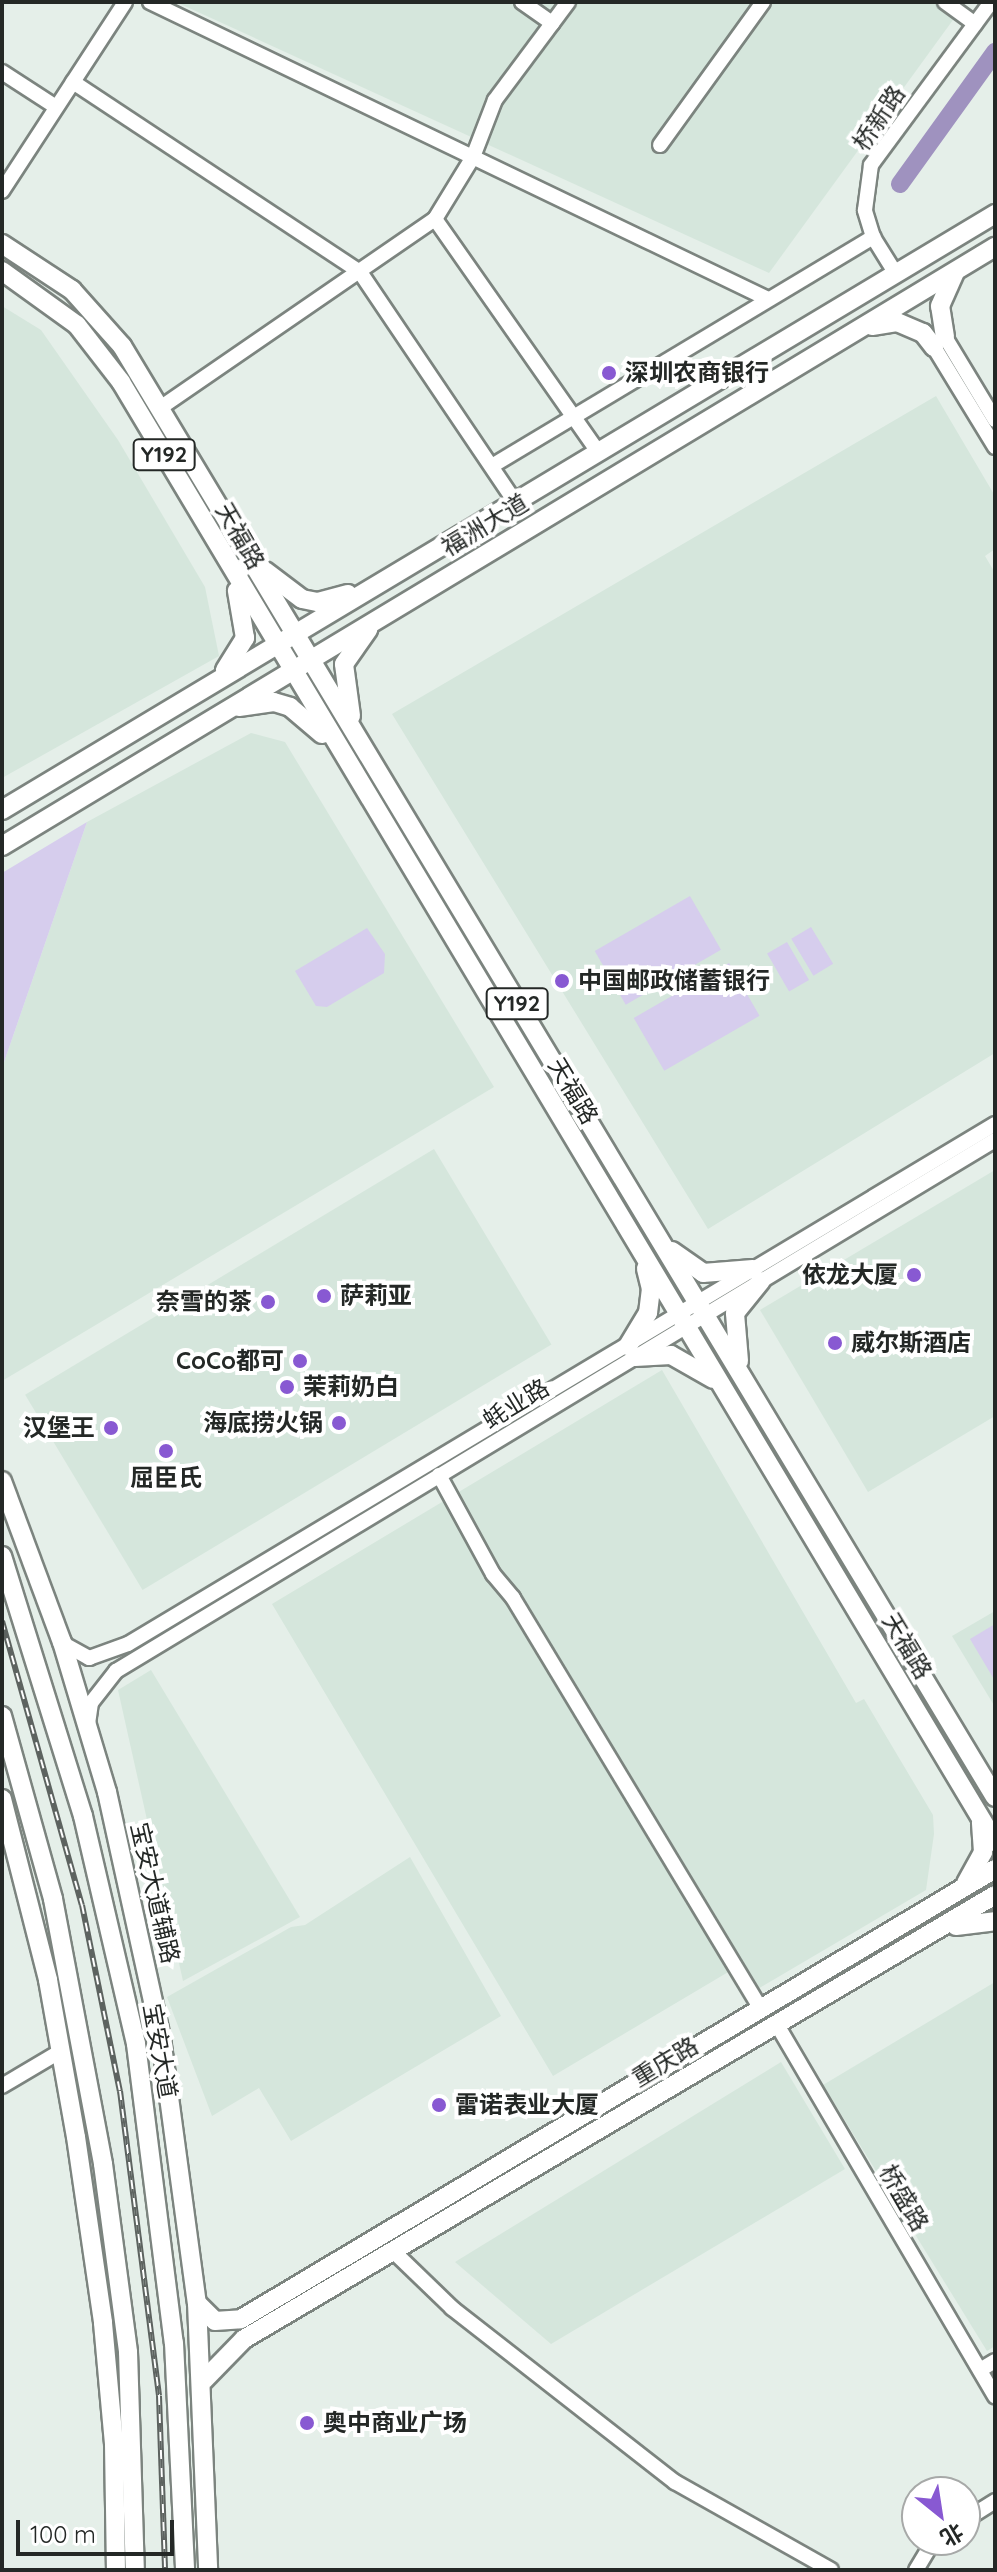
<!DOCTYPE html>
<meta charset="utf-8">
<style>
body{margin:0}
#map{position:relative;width:997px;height:2572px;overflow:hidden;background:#e5efe9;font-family:Quicksand,"Noto Sans SC",sans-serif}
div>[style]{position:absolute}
.built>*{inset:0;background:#d5e6dc;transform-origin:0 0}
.green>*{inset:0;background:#d6cded;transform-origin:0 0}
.river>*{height:18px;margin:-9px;padding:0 9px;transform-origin:9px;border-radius:9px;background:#9f92bf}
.roads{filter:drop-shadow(2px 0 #7c847f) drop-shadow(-2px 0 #7c847f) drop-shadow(0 2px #7c847f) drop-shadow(0 -2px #7c847f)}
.minor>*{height:14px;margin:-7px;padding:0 7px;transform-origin:7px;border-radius:7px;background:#fff}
.major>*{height:18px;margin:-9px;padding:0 9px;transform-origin:9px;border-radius:9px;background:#fff}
.rail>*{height:6px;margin-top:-3px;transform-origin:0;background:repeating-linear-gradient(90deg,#fff 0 9px,#5d6360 0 18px);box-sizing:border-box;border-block:2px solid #5d6360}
.dots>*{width:22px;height:22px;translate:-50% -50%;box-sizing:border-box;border:4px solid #fff;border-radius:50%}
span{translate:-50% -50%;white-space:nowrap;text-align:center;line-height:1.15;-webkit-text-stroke:8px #fff;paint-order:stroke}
.shield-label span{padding:2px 6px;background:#fff;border:2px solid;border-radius:6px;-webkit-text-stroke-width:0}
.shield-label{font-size:22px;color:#242826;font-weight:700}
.street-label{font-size:24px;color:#242826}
.poi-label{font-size:24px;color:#242826;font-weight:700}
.left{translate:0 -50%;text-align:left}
.right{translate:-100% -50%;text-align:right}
.frame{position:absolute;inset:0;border:4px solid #242826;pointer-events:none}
.north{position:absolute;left:901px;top:2476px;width:80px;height:80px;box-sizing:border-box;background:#fff;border:2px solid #a7a9a8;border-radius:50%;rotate:150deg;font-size:22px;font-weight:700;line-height:32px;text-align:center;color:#242826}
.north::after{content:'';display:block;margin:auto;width:28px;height:36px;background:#8859d2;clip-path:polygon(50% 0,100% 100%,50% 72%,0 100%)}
.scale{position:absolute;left:16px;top:2520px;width:158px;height:36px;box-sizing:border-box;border:4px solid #242826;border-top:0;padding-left:10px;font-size:24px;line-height:28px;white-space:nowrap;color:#242826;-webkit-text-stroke:6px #fff;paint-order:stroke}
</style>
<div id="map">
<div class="built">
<i style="clip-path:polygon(176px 2px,966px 2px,769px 273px)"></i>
<i style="clip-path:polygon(2px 306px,41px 330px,118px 440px,205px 587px,219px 656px,2px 778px)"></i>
<i style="clip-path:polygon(936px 396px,995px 496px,995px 549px,985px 556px,995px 573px,995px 1053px,708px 1229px,392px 714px)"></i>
<i style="clip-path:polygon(251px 733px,285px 742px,494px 1087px,2px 1381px,2px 1068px,87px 822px)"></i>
<i style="left:434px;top:1149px;width:228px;height:477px;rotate:59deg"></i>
<i style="clip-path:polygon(995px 1170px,995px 1416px,868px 1492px,760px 1310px)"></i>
<i style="clip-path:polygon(662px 1370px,856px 1703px,864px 1699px,933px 1815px,934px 1834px,926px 1890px,751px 1993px,735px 1968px,553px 2076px,272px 1604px)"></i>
<i style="clip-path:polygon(995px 1611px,995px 1707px,952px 1636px)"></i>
<i style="clip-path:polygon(151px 1670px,300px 1917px,183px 1981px,118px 1690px)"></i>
<i style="clip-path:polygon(410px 1857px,501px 2016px,291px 2141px,259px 2088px,212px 2116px,167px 1997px,291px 1927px,305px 1925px)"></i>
<i style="clip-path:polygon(995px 1982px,995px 2346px,987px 2351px,823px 2085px)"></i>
<i style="clip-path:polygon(781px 2062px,845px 2169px,551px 2344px,455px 2262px)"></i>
</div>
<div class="green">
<i style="clip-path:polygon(87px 822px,2px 1068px,2px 873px)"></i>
<i style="left:690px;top:896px;width:62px;height:110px;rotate:60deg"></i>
<i style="left:811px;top:927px;width:43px;height:23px;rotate:59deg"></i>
<i style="clip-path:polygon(367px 928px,385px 954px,384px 973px,327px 1007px,316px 1006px,295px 971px)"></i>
<i style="left:787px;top:942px;width:44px;height:23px;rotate:60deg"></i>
<i style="left:729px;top:963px;width:61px;height:110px;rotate:60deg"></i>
<i style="clip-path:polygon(995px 1624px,995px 1681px,970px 1639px)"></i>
</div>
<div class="river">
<i style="left:900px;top:184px;width:163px;rotate:-54.3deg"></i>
</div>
<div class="roads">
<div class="minor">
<i style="left:150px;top:2px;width:683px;rotate:25.67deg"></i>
<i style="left:522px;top:2px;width:37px;rotate:35deg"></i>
<i style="left:945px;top:2px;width:37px;rotate:36deg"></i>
<i style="left:2px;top:72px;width:64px;rotate:32.9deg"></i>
<i style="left:73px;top:82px;width:344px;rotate:33.5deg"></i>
<i style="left:360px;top:272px;width:277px;rotate:56deg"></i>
<i style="left:660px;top:145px;width:176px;rotate:-54.2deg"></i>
<i style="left:2px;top:191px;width:225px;rotate:-56.9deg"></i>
<i style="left:435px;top:219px;width:284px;rotate:55deg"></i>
<i style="left:896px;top:274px;width:44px;rotate:-121.9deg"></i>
<i style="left:873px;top:237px;width:28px;rotate:-107deg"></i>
<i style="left:865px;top:210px;width:45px;rotate:-82.4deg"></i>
<i style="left:871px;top:165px;width:202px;rotate:-53.6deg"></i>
<i style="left:945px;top:337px;width:97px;rotate:58.9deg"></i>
<i style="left:934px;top:347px;width:117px;rotate:58.6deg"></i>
<i style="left:160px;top:408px;width:334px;rotate:-34.5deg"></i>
<i style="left:435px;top:219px;width:73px;rotate:-58.5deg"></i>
<i style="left:473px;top:157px;width:61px;rotate:-68.9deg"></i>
<i style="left:495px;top:100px;width:122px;rotate:-53.3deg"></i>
<i style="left:492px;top:466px;width:445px;rotate:-31deg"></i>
<i style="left:439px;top:1475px;width:113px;rotate:61.4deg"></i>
<i style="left:493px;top:1574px;width:31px;rotate:50deg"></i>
<i style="left:513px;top:1598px;width:480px;rotate:58.9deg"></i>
<i style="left:64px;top:1644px;width:29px;rotate:29deg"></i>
<i style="left:89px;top:1658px;width:41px;rotate:-19.7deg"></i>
<i style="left:128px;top:1644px;width:1011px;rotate:-30.95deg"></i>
<i style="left:88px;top:1724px;width:21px;rotate:-82deg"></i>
<i style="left:91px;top:1703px;width:41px;rotate:-52deg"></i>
<i style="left:116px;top:1671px;width:1027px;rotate:-31.14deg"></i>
<i style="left:776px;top:2023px;width:433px;rotate:59.6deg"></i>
<i style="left:2px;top:2086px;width:69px;rotate:-30.7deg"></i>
<i style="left:393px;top:2251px;width:82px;rotate:44deg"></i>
<i style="left:452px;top:2308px;width:283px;rotate:38deg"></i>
<i style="left:675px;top:2482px;width:179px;rotate:29.4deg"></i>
<i style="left:980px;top:2370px;width:17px;rotate:-31deg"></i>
<i style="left:965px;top:2520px;width:36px;rotate:-32deg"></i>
<i style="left:916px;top:2570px;width:35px;rotate:-59deg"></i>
</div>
<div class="major">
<i style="left:2px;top:244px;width:84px;rotate:33.3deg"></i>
<i style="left:72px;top:290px;width:75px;rotate:48.2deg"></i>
<i style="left:122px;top:346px;width:1693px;rotate:58.97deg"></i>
<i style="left:2px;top:271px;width:92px;rotate:35.8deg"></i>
<i style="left:77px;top:325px;width:72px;rotate:52.3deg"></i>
<i style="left:121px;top:382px;width:1702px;rotate:59.09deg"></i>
<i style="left:872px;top:326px;width:25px;rotate:-9deg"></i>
<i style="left:897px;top:322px;width:28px;rotate:23deg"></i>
<i style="left:923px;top:333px;width:18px;rotate:52deg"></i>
<i style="left:945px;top:337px;width:31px;rotate:-99deg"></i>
<i style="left:940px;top:306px;width:36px;rotate:-66deg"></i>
<i style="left:265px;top:571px;width:46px;rotate:37.1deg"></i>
<i style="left:302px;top:599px;width:16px;rotate:11deg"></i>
<i style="left:318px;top:602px;width:31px;rotate:-15deg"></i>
<i style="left:225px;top:670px;width:38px;rotate:-58deg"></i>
<i style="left:245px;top:638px;width:48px;rotate:-99.7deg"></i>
<i style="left:239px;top:707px;width:35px;rotate:-8deg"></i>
<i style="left:274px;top:702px;width:17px;rotate:17deg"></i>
<i style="left:290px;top:707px;width:42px;rotate:40.2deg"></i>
<i style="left:351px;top:716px;width:52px;rotate:-97.7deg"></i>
<i style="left:344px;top:664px;width:42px;rotate:-54.8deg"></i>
<i style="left:2px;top:810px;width:1158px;rotate:-30.97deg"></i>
<i style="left:2px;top:846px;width:1160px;rotate:-31.1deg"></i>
<i style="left:672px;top:1251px;width:38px;rotate:35deg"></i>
<i style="left:703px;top:1273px;width:50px;rotate:-4.6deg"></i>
<i style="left:628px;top:1346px;width:39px;rotate:-59deg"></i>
<i style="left:648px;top:1313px;width:24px;rotate:-83deg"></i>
<i style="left:651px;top:1289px;width:21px;rotate:-104deg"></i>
<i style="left:635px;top:1357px;width:36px;rotate:-3deg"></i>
<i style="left:671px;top:1355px;width:48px;rotate:29.7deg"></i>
<i style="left:739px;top:1361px;width:48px;rotate:-94.8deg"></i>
<i style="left:735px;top:1313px;width:41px;rotate:-50.9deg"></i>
<i style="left:2px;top:1481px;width:172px;rotate:69.6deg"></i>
<i style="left:62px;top:1642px;width:157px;rotate:73.3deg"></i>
<i style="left:107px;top:1792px;width:252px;rotate:77.6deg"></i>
<i style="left:161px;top:2038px;width:267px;rotate:82.3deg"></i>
<i style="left:197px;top:2303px;width:267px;rotate:87.6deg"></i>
<i style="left:2px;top:1556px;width:272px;rotate:72.7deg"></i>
<i style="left:83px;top:1816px;width:234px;rotate:76.9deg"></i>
<i style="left:136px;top:2044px;width:301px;rotate:82.8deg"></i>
<i style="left:174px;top:2343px;width:227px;rotate:87.2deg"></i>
<i style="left:2px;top:1716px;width:190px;rotate:74.4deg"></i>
<i style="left:53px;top:1899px;width:270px;rotate:79.3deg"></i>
<i style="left:103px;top:2164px;width:190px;rotate:82.4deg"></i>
<i style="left:128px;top:2352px;width:218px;rotate:88.2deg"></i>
<i style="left:2px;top:1799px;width:187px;rotate:75.7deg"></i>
<i style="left:48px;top:1980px;width:159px;rotate:79.9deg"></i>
<i style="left:76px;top:2137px;width:188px;rotate:81.7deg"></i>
<i style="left:103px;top:2323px;width:121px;rotate:84.8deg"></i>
<i style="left:114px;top:2444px;width:126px;rotate:89.1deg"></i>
<i style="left:966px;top:1883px;width:35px;rotate:-61deg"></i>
<i style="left:983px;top:1852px;width:30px;rotate:-94deg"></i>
<i style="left:956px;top:1926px;width:39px;rotate:-7deg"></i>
<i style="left:197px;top:2303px;width:25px;rotate:45deg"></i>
<i style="left:215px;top:2321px;width:26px;rotate:-4deg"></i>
<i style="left:241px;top:2319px;width:878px;rotate:-30.83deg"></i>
<i style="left:204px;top:2380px;width:57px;rotate:-45.7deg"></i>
<i style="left:244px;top:2339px;width:872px;rotate:-30.59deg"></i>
</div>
</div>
<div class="rail">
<i style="left:2px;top:1621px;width:295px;rotate:74.3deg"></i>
<i style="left:82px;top:1905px;width:190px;rotate:78.5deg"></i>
<i style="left:120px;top:2091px;width:307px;rotate:82.7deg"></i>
<i style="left:159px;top:2396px;width:174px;rotate:88deg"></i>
</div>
<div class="dots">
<i style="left:609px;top:373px;background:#8859d2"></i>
<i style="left:562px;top:981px;background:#8859d2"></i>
<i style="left:914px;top:1275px;background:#8859d2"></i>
<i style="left:324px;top:1296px;background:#8859d2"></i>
<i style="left:268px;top:1302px;background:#8859d2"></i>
<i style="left:835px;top:1343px;background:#8859d2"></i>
<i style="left:300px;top:1361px;background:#8859d2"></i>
<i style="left:287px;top:1387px;background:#8859d2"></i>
<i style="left:339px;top:1423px;background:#8859d2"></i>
<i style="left:111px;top:1428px;background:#8859d2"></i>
<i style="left:166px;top:1451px;background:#8859d2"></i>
<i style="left:439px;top:2105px;background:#8859d2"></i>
<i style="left:307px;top:2423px;background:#8859d2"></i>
</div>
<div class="shield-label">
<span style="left:164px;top:455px">Y192</span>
<span style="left:517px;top:1004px">Y192</span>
</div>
<div class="street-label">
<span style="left:879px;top:118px;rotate:-56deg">桥新路</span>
<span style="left:485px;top:525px;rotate:-31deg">福洲大道</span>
<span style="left:240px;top:536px;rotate:60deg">天福路</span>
<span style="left:573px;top:1091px;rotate:59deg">天福路</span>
<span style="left:516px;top:1404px;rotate:-31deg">蚝业路</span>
<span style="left:907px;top:1646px;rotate:59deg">天福路</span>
<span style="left:155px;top:1893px;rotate:77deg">宝安大道辅路</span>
<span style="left:160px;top:2051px;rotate:80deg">宝安大道</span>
<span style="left:665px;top:2062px;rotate:-31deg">重庆路</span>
<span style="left:904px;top:2198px;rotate:60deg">桥盛路</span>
</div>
<div class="poi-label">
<span class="left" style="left:625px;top:373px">深圳农商银行</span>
<span class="left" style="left:578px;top:981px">中国邮政储蓄银行</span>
<span class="right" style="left:898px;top:1275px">依龙大厦</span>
<span class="left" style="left:340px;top:1296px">萨莉亚</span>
<span class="right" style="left:252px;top:1302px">奈雪的茶</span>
<span class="left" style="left:851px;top:1343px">威尔斯酒店</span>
<span class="right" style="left:284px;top:1361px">CoCo都可</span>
<span class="left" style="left:303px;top:1387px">茉莉奶白</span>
<span class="right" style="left:323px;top:1423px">海底捞火锅</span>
<span class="right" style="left:95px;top:1428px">汉堡王</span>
<span style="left:166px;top:1478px">屈臣氏</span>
<span class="left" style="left:455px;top:2105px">雷诺表业大厦</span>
<span class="left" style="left:323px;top:2423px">奥中商业广场</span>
</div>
<div class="frame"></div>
<div class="north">北</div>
<div class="scale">100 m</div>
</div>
